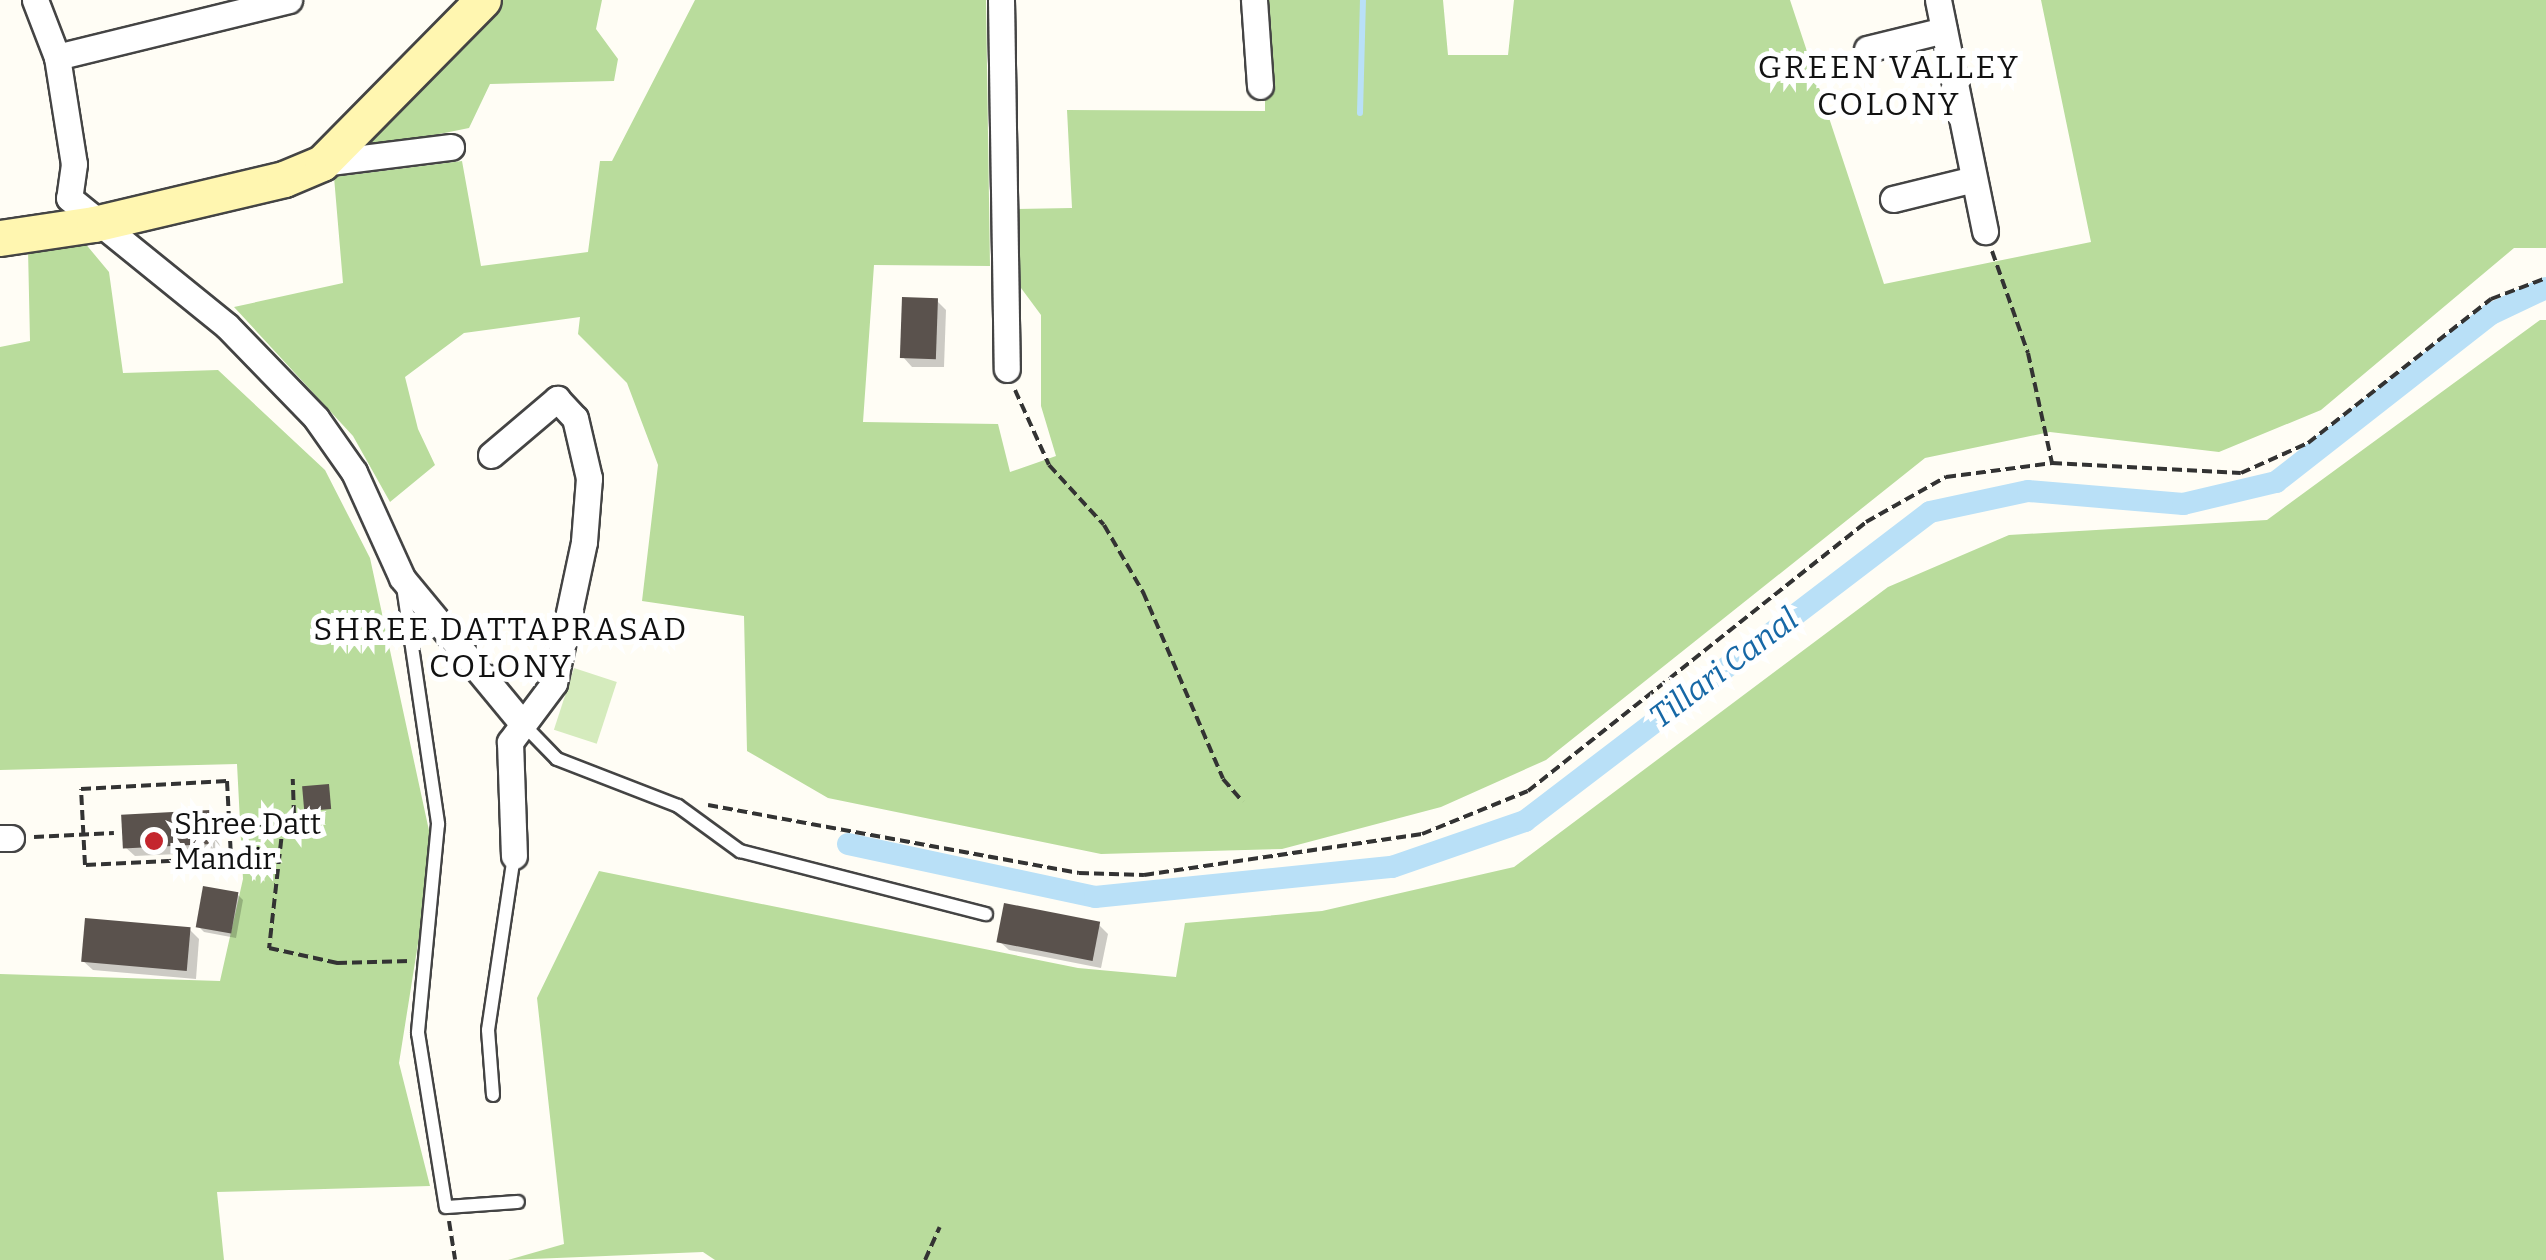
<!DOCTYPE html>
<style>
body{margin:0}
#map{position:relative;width:2546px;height:1260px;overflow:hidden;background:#fffdf5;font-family:Bitter,serif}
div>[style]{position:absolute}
.green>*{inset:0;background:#d5ebbd;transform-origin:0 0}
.forest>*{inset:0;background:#b9dc9c}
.shadow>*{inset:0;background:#0003}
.stream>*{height:6px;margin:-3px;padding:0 3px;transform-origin:3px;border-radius:3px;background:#b9e0f7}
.canal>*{height:22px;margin:-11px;padding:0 11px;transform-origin:11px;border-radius:11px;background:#b9e0f7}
.building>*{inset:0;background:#5a524d;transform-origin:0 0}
.path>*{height:4px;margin-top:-2px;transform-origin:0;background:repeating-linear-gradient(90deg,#333 0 10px,transparent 0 15px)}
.roads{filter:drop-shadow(2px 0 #444) drop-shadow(-2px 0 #444) drop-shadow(0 2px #444) drop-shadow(0 -2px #444)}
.lane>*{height:12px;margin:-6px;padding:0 6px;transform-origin:6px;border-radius:6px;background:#fff}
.street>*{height:25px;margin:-12.5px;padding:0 12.5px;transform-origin:12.5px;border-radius:12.5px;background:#fff}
.secondary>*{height:35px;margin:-17.5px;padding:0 17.5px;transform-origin:17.5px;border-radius:17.5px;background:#fff6b0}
.dots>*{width:28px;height:28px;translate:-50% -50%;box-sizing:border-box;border:5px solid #fff;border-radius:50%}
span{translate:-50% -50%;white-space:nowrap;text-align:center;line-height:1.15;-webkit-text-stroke:10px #fff;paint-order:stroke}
.poi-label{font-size:30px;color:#111}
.left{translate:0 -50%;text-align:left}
.neighbourhood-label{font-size:32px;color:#111;letter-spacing:2.5px}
.water-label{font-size:32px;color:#1768a6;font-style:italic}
</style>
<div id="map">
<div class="green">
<i style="left:574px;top:668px;width:45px;height:65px;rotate:18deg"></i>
</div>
<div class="forest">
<i style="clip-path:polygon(503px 0,602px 0,596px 29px,618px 59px,614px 81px,490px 84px,469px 128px,380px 146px,360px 142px)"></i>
<i style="clip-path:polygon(695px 0,986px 0,990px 266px,874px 265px,863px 422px,998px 424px,1010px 472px,1056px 456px,1041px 406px,1041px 315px,1015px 280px,1017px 209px,1072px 208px,1067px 110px,1265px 111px,1265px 0,1443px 0,1448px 55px,1508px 55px,1514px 0,1790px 0,1884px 284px,2091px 242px,2041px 0,2546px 0,2546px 248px,2514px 248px,2321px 410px,2219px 452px,2050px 432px,1925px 458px,1546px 760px,1441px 807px,1282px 849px,1101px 854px,828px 798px,747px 751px,744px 616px,642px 601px,658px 465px,627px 383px,578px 334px,580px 317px,464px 333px,405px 377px,418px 429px,435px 465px,390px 502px,353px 436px,234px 307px,343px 283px,334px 177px,462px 161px,481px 266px,588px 252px,600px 161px,612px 161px)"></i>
<i style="clip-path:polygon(84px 242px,109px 272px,123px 373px,218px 370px,325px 470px,370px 558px,433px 849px,399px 1063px,430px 1186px,217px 1192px,224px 1260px,0 1260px,0 974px,220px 981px,243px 879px,237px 764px,0 770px,0 347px,30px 341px,28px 249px)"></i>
<i style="clip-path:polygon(2540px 320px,2546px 320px,2546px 1260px,715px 1260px,703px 1252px,508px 1260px,564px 1244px,537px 998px,599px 871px,1078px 968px,1176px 977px,1185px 923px,1322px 911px,1514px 867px,1888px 587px,2009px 535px,2267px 520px)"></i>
</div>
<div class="shadow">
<i style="clip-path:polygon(937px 301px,946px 310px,944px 367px,912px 367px,903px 357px)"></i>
<i style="clip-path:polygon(209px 813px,218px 822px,220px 852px,135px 856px,125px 847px)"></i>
<i style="clip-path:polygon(237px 894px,243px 900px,236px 938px,204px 932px,199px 927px)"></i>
<i style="clip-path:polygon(1099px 925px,1108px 934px,1101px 968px,1009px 950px,999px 941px)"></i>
<i style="clip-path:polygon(190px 930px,199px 939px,196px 979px,93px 970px,83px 961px)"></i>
</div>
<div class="stream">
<i style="left:1360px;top:113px;width:113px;rotate:-88.5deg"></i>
</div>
<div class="canal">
<i style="left:848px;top:844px;width:253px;rotate:12.1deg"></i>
<i style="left:1095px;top:897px;width:299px;rotate:-5.8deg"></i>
<i style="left:1392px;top:867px;width:141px;rotate:-19.1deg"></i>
<i style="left:1525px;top:821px;width:509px;rotate:-37.34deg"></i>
<i style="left:1930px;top:512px;width:100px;rotate:-12.1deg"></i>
<i style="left:2028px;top:491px;width:156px;rotate:4.8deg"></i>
<i style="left:2183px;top:504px;width:96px;rotate:-13.3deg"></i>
<i style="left:2276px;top:482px;width:273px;rotate:-38deg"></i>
<i style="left:2491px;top:314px;width:61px;rotate:-25.3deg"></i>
</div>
<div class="building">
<i style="left:902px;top:297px;width:36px;height:61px;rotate:2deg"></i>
<i style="left:329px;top:784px;width:25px;height:27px;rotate:85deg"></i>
<i style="left:210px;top:810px;width:34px;height:89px;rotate:87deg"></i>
<i style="left:203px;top:886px;width:36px;height:42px;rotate:10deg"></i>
<i style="left:1004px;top:903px;width:98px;height:40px;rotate:11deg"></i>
<i style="left:85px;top:918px;width:106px;height:44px;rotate:5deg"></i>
</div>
<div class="path">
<i style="left:1992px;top:251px;width:108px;rotate:70.6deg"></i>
<i style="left:2028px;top:353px;width:113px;rotate:77.7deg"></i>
<i style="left:1015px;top:390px;width:82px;rotate:65.6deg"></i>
<i style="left:1049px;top:465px;width:81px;rotate:47.5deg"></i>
<i style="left:1104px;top:525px;width:78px;rotate:59.8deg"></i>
<i style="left:1143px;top:592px;width:203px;rotate:66.8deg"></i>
<i style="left:1223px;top:779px;width:30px;rotate:49deg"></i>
<i style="left:227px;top:781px;width:77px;rotate:87deg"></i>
<i style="left:231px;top:858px;width:146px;rotate:177.3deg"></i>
<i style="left:85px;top:865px;width:76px;rotate:-93deg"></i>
<i style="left:81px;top:789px;width:146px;rotate:-3.1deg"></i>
<i style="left:708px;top:805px;width:377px;rotate:10.4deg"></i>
<i style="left:1079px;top:873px;width:65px;rotate:1.8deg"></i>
<i style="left:1144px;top:875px;width:281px;rotate:-8.4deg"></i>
<i style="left:1422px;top:834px;width:114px;rotate:-22.1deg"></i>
<i style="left:1528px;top:791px;width:432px;rotate:-38.5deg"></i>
<i style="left:1866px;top:522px;width:92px;rotate:-29.4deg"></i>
<i style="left:1946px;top:477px;width:107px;rotate:-7.5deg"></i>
<i style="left:2052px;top:463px;width:189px;rotate:3deg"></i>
<i style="left:2241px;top:473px;width:73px;rotate:-24.1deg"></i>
<i style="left:2308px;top:443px;width:233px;rotate:-38.2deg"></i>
<i style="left:2491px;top:299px;width:59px;rotate:-20.9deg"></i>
<i style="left:283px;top:824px;width:125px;rotate:96.4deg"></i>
<i style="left:269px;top:948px;width:70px;rotate:12.4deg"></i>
<i style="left:337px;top:963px;width:73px;rotate:-1.6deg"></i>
<i style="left:229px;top:825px;width:54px;rotate:-1.1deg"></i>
<i style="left:283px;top:824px;width:14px;rotate:-39deg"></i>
<i style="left:294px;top:815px;width:36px;rotate:-92deg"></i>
<i style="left:34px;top:837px;width:80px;rotate:-2.9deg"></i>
<i style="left:449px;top:1221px;width:39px;rotate:81deg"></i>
<i style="left:925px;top:1260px;width:36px;rotate:-66deg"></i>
</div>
<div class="roads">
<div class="lane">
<i style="left:403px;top:586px;width:241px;rotate:81.6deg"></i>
<i style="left:438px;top:824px;width:210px;rotate:95.5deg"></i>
<i style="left:418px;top:1033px;width:176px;rotate:80.9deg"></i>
<i style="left:446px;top:1207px;width:72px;rotate:-4deg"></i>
<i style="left:522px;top:723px;width:50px;rotate:45.8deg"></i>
<i style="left:557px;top:759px;width:130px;rotate:21.2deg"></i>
<i style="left:678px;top:806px;width:77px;rotate:36deg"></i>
<i style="left:740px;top:851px;width:254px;rotate:14.4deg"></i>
<i style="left:493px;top:1095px;width:65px;rotate:-94.4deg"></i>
<i style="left:488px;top:1030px;width:176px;rotate:-81.5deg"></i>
</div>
<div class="street">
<i style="left:35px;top:0;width:61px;rotate:68.9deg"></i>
<i style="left:57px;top:57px;width:108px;rotate:81deg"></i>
<i style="left:74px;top:164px;width:34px;rotate:98deg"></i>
<i style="left:69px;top:198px;width:203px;rotate:39deg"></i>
<i style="left:227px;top:326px;width:128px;rotate:45.9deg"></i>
<i style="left:316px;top:418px;width:66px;rotate:54.9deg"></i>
<i style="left:354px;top:472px;width:116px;rotate:65.6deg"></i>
<i style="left:402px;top:578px;width:188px;rotate:50.4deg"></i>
<i style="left:1001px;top:0;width:369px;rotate:89.1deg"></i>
<i style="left:1254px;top:0;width:86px;rotate:86deg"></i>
<i style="left:1938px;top:0;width:236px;rotate:78.5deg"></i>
<i style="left:1867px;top:49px;width:79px;rotate:-13.9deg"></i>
<i style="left:57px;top:57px;width:239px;rotate:-13.8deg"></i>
<i style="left:322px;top:163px;width:130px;rotate:-7.1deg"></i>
<i style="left:1893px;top:199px;width:83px;rotate:-13.9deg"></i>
<i style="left:491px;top:455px;width:87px;rotate:-40.3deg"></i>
<i style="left:557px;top:399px;width:26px;rotate:47deg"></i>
<i style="left:575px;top:418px;width:62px;rotate:76.9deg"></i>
<i style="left:589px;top:478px;width:64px;rotate:94.5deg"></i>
<i style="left:584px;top:542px;width:144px;rotate:102deg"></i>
<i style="left:554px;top:683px;width:74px;rotate:126.7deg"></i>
<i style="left:510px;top:742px;width:114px;rotate:88deg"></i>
<i style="left:0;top:838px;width:11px"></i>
</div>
<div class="secondary">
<i style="left:0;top:238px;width:95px;rotate:-8.5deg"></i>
<i style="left:94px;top:224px;width:195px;rotate:-13.3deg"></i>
<i style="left:284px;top:179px;width:41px;rotate:-22.8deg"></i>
<i style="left:322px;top:163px;width:229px;rotate:-45.4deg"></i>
</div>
</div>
<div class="dots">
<i style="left:154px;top:841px;background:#c4262e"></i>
</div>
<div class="poi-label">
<span class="left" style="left:174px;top:841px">Shree Datt<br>Mandir</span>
</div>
<div class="neighbourhood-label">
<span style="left:1889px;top:86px">GREEN VALLEY<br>COLONY</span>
<span style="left:501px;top:648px">SHREE DATTAPRASAD<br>COLONY</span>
</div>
<div class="water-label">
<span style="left:1724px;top:668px;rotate:-37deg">Tillari Canal</span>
</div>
</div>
